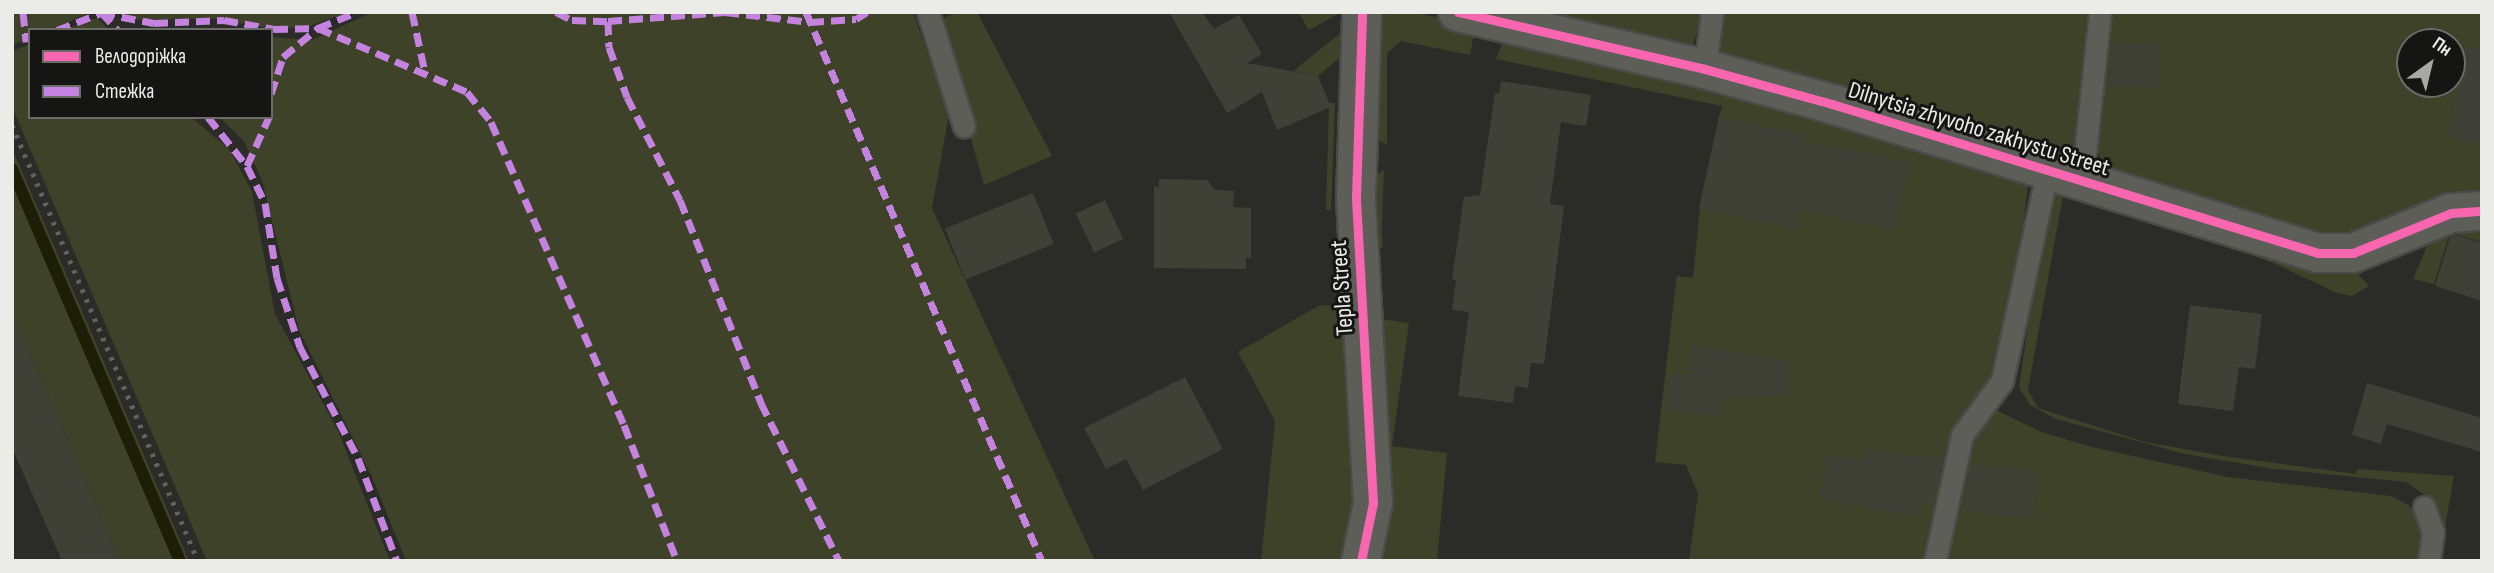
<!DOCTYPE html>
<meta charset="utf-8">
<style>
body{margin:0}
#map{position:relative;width:2494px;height:573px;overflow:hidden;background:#2b2c28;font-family:"Sofia Sans Condensed",sans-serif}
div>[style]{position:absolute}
.green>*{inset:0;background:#3e4228}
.stream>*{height:12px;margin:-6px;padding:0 6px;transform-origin:6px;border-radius:6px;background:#1c1e05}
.building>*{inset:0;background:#3f4137;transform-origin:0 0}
.roads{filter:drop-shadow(2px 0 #4a4a48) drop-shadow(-2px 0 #4a4a48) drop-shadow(0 2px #4a4a48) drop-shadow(0 -2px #4a4a48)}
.lane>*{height:21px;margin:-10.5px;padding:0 10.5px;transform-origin:10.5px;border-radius:10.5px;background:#5d5e58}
.street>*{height:38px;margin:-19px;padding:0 19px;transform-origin:19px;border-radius:19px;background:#5d5e58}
.rail>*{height:5px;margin-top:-2.5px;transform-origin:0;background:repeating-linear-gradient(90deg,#62635f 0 3.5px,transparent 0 10.5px)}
.quiet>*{height:7px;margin-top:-3.5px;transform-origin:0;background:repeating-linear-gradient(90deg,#c483df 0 14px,transparent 0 21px)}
.cycleway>*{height:9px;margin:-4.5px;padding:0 4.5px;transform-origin:4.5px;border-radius:4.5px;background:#f766af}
span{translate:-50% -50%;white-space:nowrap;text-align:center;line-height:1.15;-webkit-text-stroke:6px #151513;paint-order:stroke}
.street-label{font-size:24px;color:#ebece8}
.frame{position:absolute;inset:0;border:14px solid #ebece8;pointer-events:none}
.legend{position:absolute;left:28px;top:28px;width:245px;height:91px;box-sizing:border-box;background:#151513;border:2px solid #6b6b68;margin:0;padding:9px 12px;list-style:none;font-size:21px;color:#ebece8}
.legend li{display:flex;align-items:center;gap:14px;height:35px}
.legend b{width:35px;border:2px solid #6b6b68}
.north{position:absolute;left:2396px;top:28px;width:70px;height:70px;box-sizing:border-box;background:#151513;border:2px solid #6b6b68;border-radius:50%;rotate:34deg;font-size:19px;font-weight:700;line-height:28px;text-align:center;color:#ebece8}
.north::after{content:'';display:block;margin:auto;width:24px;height:32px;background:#a8a9a5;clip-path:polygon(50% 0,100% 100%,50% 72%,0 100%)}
</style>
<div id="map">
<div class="green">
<i style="clip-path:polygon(12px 12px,91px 12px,50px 30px,30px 30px,30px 38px,12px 45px)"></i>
<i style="clip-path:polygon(112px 12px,348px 12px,307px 27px,272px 29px,215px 19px,137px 20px)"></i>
<i style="clip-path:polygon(373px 12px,913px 12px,949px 114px,932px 208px,1095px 561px,406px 561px,372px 477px,299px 330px,262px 180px,244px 141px,219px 117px,271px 117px,271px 37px,312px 40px)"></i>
<i style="clip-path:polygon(959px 12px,977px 12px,1052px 156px,984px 185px,938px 20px)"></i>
<i style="clip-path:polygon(1298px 12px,1342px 12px,1309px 30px)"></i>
<i style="clip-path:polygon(1387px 12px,1414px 12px,1469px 25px,1474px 34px,1470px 55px,1401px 41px,1387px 53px,1387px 144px,1373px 139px,1378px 21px)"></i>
<i style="clip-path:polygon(1501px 12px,1704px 12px,1690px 53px)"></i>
<i style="clip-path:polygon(1724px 12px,2091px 12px,2079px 139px,2068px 158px,1723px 62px,1719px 52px)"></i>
<i style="clip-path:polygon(evenodd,2105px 12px,2482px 12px,2482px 202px,2369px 236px,2303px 235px,2125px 179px,2104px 167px,2096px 148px,2095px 91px,2105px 12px,2410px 42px,2452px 42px,2452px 84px,2410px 84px,2410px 42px)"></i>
<i style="clip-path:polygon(98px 19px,109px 30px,66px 30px,92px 19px)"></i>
<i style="clip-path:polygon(1347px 28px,1346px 52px,1318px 76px,1293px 71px)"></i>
<i style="clip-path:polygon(1506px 34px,1619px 60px,2028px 182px,2019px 269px,1991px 377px,1951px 433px,1928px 561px,1689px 561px,1698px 494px,1686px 465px,1655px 462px,1676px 282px,1677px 276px,1693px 278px,1700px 208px,1722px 106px,1496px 59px)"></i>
<i style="clip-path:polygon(30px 44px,30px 117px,191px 117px,229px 149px,252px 192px,275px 314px,338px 431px,390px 561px,207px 561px,12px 107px,12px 51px)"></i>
<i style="clip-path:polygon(1329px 103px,1335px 103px,1331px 210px,1326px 210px)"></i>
<i style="clip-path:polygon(12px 148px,149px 467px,189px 561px,120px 561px,12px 313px)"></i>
<i style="clip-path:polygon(1384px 170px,1382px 229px,1383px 248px,1371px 245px,1372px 177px)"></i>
<i style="clip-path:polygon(2063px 184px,2356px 272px,2369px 286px,2352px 296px,2337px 293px,2271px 262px,2121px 208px,2063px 195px,2028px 390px,2038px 408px,2145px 442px,2223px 456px,2356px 474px,2357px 469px,2454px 476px,2439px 561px,2439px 522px,2432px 500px,2406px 482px,2275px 469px,2185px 454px,2056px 419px,2030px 405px,2019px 387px,2041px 237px,2052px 193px)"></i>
<i style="clip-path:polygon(2482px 219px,2482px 242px,2450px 233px,2434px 284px,2413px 279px,2427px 246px,2445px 226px)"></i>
<i style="clip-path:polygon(1320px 305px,1352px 307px,1362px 499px,1349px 561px,1261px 561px,1275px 421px,1238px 352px)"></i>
<i style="clip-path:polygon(1381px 319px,1409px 323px,1392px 446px,1447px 453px,1437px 561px,1371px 561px)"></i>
<i style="clip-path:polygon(1998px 411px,2041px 432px,2092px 447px,2228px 477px,2391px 496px,2409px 505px,2424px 521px,2421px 561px,1942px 561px,1965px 446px,1984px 419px)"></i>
</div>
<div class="stream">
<i style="left:12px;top:169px;width:426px;rotate:66.8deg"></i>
</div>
<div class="building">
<i style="clip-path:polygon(1169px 12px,1202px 12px,1214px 29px,1239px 15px,1262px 54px,1247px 63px,1318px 76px,1331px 107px,1277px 130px,1262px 92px,1227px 113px)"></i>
<i style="left:2112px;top:43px;width:47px;height:43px;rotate:2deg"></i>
<i style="clip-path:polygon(2463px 46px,2482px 48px,2482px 143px,2449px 138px)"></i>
<i style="clip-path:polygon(1501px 81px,1591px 95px,1586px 126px,1561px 122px,1550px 204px,1564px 206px,1544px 364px,1531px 363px,1528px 388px,1515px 386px,1513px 403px,1458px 396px,1469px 312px,1452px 310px,1456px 280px,1452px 279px,1464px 197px,1480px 195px,1495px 93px,1499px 94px)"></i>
<i style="clip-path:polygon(1719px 116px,1804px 135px,1802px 141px,1910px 162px,1893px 229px,1796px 209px,1797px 229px,1699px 208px)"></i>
<i style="clip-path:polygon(1159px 179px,1207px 180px,1215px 190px,1234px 191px,1233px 207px,1251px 208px,1251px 258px,1246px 258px,1246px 269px,1154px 268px,1154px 186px,1159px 187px)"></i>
<i style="left:1033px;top:193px;width:55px;height:95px;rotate:68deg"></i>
<i style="left:1105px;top:200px;width:43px;height:32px;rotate:65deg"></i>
<i style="clip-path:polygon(2455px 235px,2482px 243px,2482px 301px,2435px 286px,2450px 237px)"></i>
<i style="clip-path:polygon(2190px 305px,2262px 314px,2255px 369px,2239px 367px,2233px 411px,2178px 404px)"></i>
<i style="clip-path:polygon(12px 313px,120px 561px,62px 561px,12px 448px)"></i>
<i style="clip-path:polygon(1693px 345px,1789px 362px,1787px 395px,1720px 398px,1719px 416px,1667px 411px,1670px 373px,1690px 375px)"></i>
<i style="clip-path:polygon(1185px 377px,1223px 449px,1143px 490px,1126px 459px,1106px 469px,1084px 428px)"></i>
<i style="clip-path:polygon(2367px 383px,2482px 418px,2482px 452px,2387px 424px,2381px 444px,2352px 435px)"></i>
<i style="clip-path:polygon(1865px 449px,1943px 459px,1933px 506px,1921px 504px,1919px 516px,1820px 499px,1827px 455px,1863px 461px)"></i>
<i style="left:1969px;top:464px;width:68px;height:48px;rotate:5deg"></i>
</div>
<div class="roads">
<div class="lane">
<i style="left:928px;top:12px;width:120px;rotate:72.5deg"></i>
<i style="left:1705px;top:69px;width:57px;rotate:-83deg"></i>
<i style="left:2082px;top:181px;width:170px;rotate:-83.9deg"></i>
<i style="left:2424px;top:507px;width:27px;rotate:70deg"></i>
<i style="left:2433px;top:532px;width:29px;rotate:98deg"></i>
<i style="left:1935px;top:561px;width:129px;rotate:-77.9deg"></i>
<i style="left:1962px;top:435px;width:67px;rotate:-53.5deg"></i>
<i style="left:2002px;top:381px;width:214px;rotate:-77.8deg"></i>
</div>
<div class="street">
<i style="left:1458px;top:12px;width:253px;rotate:13deg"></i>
<i style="left:1705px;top:69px;width:132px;rotate:15.4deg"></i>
<i style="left:1832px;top:104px;width:508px;rotate:17.04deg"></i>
<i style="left:2318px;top:253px;width:35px"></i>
<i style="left:2353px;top:253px;width:106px;rotate:-22.2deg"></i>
<i style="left:2451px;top:213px;width:31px;rotate:-4deg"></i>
<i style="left:1361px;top:561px;width:59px;rotate:-78.3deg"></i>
<i style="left:1373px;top:503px;width:306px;rotate:-93.2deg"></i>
<i style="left:1356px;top:197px;width:185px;rotate:-88.1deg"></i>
</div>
</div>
<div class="rail">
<i style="left:12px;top:125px;width:474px;rotate:66.9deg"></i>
</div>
<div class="quiet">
<i style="left:23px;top:12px;width:30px;rotate:84deg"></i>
<i style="left:101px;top:12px;width:25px;rotate:47deg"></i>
<i style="left:412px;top:12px;width:61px;rotate:77.8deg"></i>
<i style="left:556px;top:12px;width:18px;rotate:27deg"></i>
<i style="left:572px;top:20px;width:36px;rotate:2deg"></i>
<i style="left:608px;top:21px;width:26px;rotate:88deg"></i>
<i style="left:609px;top:47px;width:53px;rotate:70.2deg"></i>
<i style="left:627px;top:97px;width:116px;rotate:62.8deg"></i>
<i style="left:680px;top:200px;width:219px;rotate:68.2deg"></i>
<i style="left:761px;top:403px;width:176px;rotate:63.7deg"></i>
<i style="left:806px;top:12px;width:598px;rotate:66.74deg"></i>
<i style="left:608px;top:21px;width:117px;rotate:-4.4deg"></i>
<i style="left:725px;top:12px;width:86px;rotate:6.7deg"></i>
<i style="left:810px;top:22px;width:46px;rotate:-3.7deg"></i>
<i style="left:856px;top:19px;width:13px;rotate:-32deg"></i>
<i style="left:57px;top:30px;width:47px;rotate:-21.1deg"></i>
<i style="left:101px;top:13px;width:54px;rotate:10.7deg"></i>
<i style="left:154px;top:23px;width:70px;rotate:-2.5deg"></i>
<i style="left:224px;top:20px;width:51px;rotate:10.2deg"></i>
<i style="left:274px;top:29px;width:44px;rotate:-1.3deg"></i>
<i style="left:318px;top:28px;width:42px;rotate:-22.3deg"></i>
<i style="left:271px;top:94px;width:39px;rotate:-72deg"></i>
<i style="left:283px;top:57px;width:45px;rotate:-39.6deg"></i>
<i style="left:318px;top:28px;width:162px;rotate:23.2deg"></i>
<i style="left:467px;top:92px;width:38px;rotate:51deg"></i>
<i style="left:491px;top:122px;width:331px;rotate:66.3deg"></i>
<i style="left:624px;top:425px;width:146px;rotate:68.7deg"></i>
<i style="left:208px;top:117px;width:63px;rotate:51.5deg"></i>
<i style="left:247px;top:166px;width:41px;rotate:64.1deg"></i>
<i style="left:265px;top:203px;width:76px;rotate:80.9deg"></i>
<i style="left:277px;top:278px;width:73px;rotate:71.6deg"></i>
<i style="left:300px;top:347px;width:125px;rotate:62.4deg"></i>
<i style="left:358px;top:458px;width:110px;rotate:69.3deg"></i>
<i style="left:247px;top:166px;width:54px;rotate:-65.8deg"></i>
</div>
<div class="cycleway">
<i style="left:1458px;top:12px;width:253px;rotate:13deg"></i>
<i style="left:1705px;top:69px;width:132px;rotate:15.4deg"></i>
<i style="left:1832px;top:104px;width:508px;rotate:17.04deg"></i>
<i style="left:2318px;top:253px;width:35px"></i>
<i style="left:2353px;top:253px;width:106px;rotate:-22.2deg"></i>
<i style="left:2451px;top:213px;width:31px;rotate:-4deg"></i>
<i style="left:1361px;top:561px;width:59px;rotate:-78.3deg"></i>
<i style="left:1373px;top:503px;width:306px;rotate:-93.2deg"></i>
<i style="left:1356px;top:197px;width:185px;rotate:-88.1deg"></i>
</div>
<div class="street-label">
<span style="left:1979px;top:129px;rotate:17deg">Dilnytsia zhyvoho zakhystu Street</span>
<span style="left:1342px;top:288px;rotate:-94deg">Tepla Street</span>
</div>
<div class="frame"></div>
<ul class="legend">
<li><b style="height:9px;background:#f766af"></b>Велодоріжка</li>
<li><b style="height:9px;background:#c483df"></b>Стежка</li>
</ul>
<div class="north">Пн</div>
</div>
